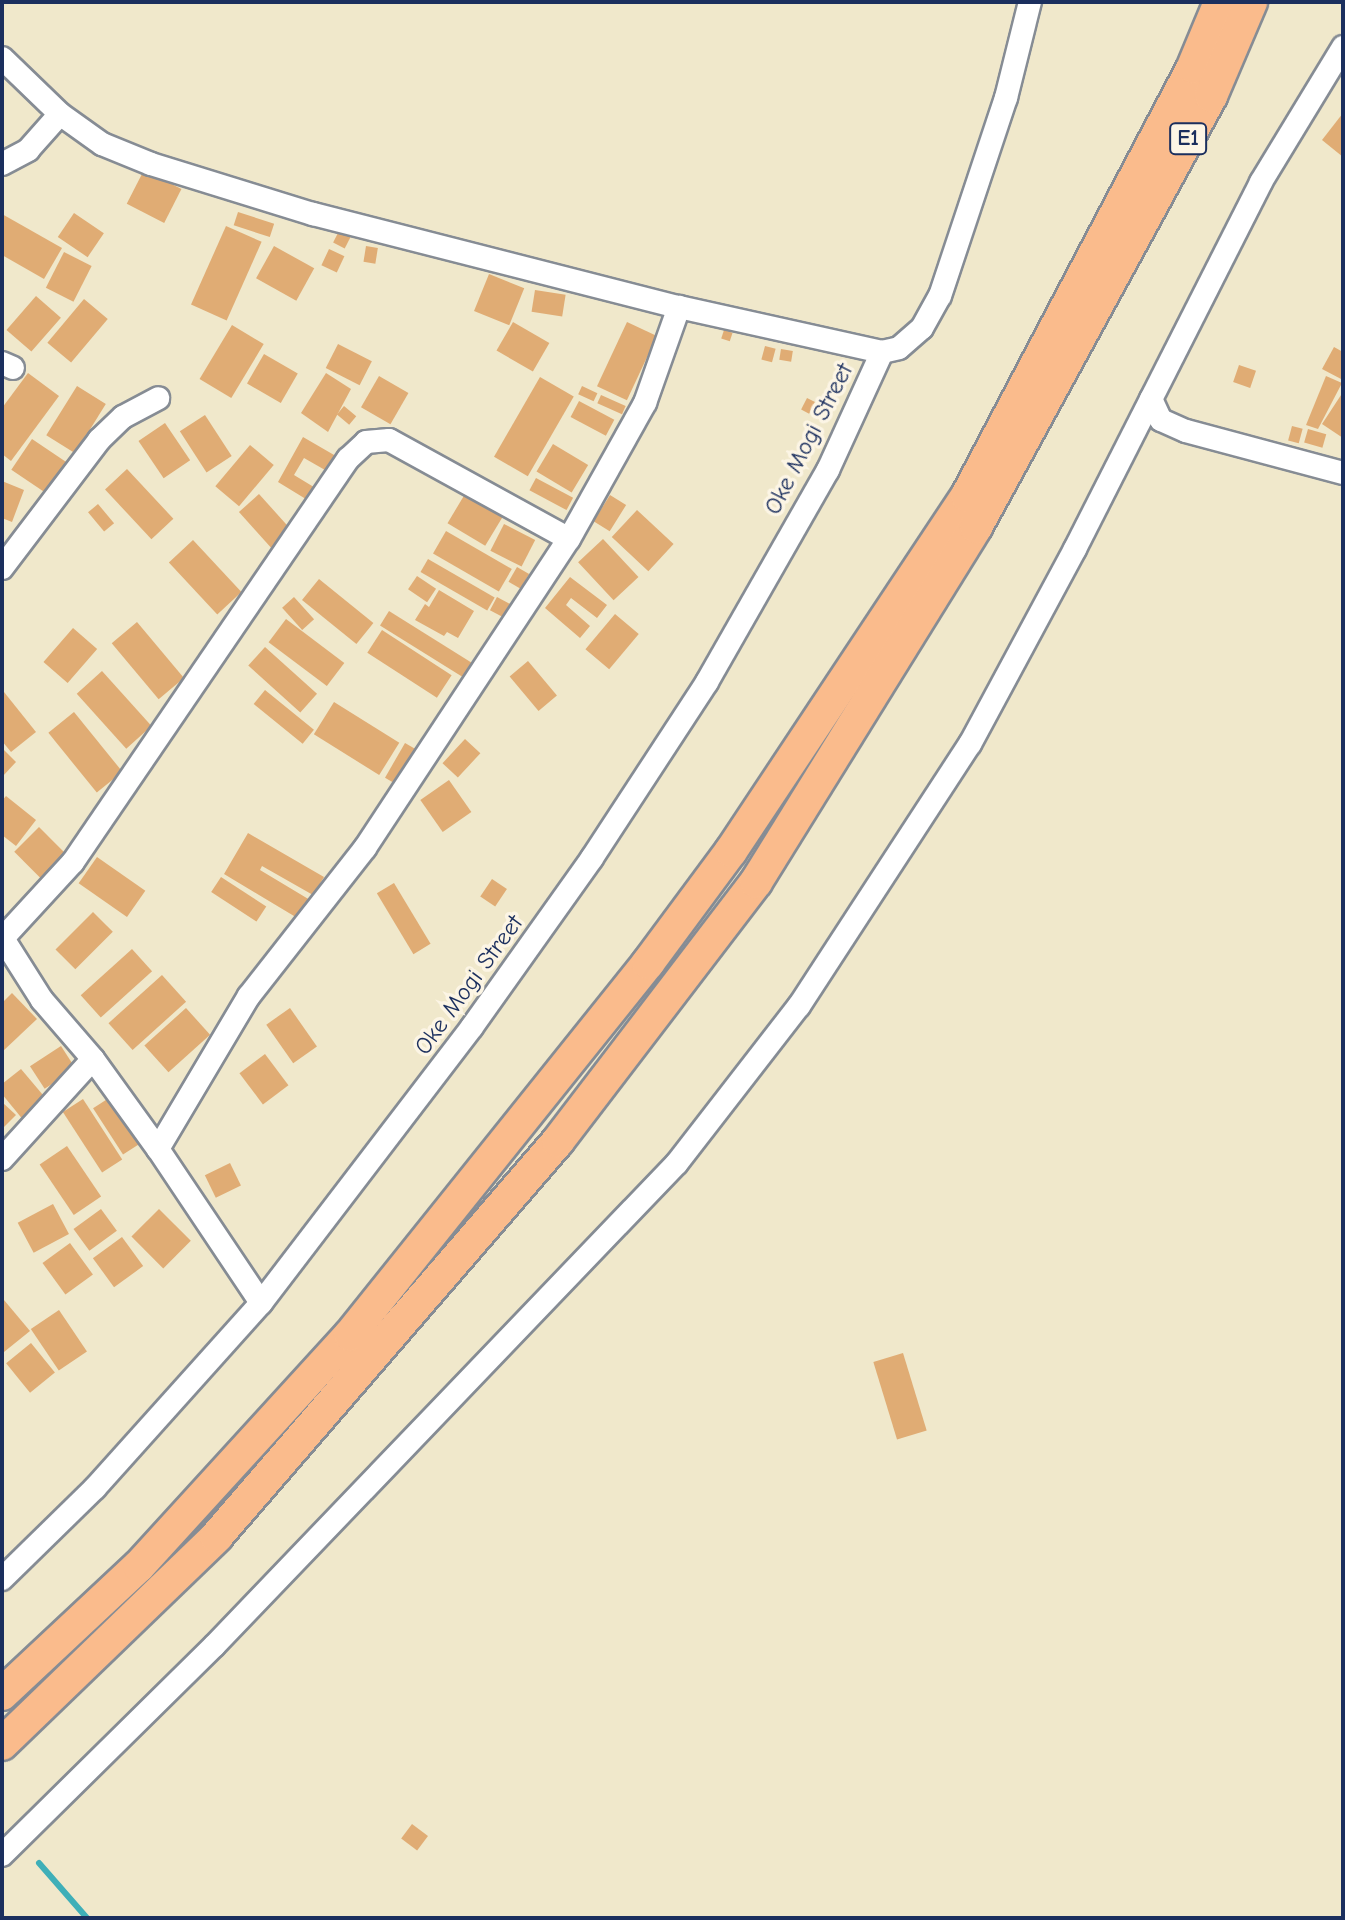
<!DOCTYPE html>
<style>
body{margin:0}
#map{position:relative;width:1345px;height:1920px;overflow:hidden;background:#f0e8cb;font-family:"Comic Neue",sans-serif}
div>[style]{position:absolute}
.stream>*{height:6px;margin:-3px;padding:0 3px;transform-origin:3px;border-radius:3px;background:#3fafb8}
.building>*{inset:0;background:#e0ac74;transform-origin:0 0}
.roads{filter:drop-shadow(2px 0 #868c94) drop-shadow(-2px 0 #868c94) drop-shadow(0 2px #868c94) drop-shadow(0 -2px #868c94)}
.minor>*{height:22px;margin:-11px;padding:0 11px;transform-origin:11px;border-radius:11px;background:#fff}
.highway>*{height:32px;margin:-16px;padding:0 16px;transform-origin:16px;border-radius:16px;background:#fabb8c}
span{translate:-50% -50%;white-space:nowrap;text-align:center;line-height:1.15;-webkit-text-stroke:7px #fcf5e5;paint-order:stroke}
.shield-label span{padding:2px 6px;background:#fcf5e5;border:2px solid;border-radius:6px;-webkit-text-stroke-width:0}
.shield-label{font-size:22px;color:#1b2f5e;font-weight:700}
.street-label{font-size:24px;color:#1b2f5e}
.frame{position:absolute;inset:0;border:4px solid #1b2f5e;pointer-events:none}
</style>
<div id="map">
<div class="stream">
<i style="left:39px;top:1863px;width:73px;rotate:48.9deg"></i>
</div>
<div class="building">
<i style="clip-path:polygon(1343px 113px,1343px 157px,1322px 140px)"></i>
<i style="left:144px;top:170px;width:42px;height:38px;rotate:27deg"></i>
<i style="left:238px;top:212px;width:38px;height:14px;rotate:18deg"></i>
<i style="left:74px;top:213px;width:36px;height:29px;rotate:34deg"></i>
<i style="clip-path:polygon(2px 214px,62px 248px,44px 279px,2px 255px)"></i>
<i style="left:226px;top:226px;width:39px;height:86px;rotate:24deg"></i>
<i style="left:339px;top:231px;width:13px;height:13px;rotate:27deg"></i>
<i style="left:274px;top:246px;width:46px;height:37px;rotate:29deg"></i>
<i style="left:366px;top:246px;width:12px;height:16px;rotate:9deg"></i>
<i style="left:329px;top:249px;width:17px;height:18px;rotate:25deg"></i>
<i style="left:64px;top:252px;width:31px;height:40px;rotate:27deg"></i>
<i style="left:489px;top:274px;width:38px;height:40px;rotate:22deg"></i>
<i style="left:535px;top:290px;width:31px;height:22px;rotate:9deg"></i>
<i style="left:36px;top:296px;width:33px;height:45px;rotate:41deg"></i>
<i style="left:84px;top:299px;width:31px;height:57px;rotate:40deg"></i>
<i style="left:513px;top:322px;width:42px;height:33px;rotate:30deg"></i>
<i style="left:627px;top:322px;width:33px;height:71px;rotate:25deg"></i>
<i style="left:232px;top:325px;width:37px;height:63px;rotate:31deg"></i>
<i style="left:724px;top:330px;width:9px;height:9px;rotate:18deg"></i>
<i style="left:338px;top:344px;width:38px;height:27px;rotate:27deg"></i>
<i style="left:765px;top:346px;width:11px;height:14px;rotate:15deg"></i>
<i style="clip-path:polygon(1334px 347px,1343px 352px,1343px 380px,1322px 369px)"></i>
<i style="left:781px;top:349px;width:12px;height:11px;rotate:9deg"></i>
<i style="left:264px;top:354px;width:39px;height:34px;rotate:30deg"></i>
<i style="left:1239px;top:365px;width:18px;height:18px;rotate:19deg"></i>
<i style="clip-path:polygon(28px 373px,59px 396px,11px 461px,2px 454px,2px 408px)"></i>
<i style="clip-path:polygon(326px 373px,351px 389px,328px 432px,301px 413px)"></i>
<i style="left:379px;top:376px;width:34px;height:36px;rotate:30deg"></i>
<i style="clip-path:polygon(1326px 376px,1342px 383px,1318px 429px,1306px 425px)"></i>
<i style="left:540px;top:377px;width:39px;height:92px;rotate:30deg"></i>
<i style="left:77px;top:386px;width:34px;height:58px;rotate:32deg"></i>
<i style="left:582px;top:386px;width:17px;height:9px;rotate:25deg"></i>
<i style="clip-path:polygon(1343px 392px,1343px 438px,1322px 424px)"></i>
<i style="left:601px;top:395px;width:27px;height:9px;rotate:24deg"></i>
<i style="left:807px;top:398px;width:9px;height:13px;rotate:27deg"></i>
<i style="left:579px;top:401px;width:40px;height:18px;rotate:28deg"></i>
<i style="left:344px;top:406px;width:16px;height:11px;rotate:40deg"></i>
<i style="left:205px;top:415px;width:49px;height:30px;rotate:57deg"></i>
<i style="left:165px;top:423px;width:45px;height:32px;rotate:56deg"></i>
<i style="left:1292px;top:426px;width:11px;height:15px;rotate:15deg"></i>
<i style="left:1308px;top:429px;width:19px;height:14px;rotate:16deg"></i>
<i style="clip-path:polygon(303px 437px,341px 459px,332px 474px,304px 458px,294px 475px,322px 492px,314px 504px,278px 482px)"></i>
<i style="left:32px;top:439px;width:43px;height:37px;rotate:34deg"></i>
<i style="left:553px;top:444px;width:41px;height:32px;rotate:31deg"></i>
<i style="left:250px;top:445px;width:31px;height:54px;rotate:40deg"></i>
<i style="left:127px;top:469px;width:68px;height:30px;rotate:47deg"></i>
<i style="left:536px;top:478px;width:42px;height:14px;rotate:28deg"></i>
<i style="clip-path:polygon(2px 481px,24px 490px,12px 522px,2px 518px)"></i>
<i style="left:259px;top:494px;width:48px;height:27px;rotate:48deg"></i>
<i style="left:465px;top:494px;width:44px;height:34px;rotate:31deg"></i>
<i style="left:610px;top:495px;width:19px;height:31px;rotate:32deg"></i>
<i style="left:98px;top:504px;width:25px;height:13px;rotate:50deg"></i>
<i style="left:637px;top:510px;width:50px;height:37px;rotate:43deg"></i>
<i style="left:504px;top:524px;width:35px;height:30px;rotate:27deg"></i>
<i style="left:446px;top:531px;width:76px;height:26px;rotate:30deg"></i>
<i style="left:603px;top:539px;width:52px;height:34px;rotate:47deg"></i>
<i style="left:193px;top:540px;width:71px;height:33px;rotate:47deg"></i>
<i style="left:428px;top:559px;width:77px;height:15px;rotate:30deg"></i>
<i style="left:517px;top:567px;width:14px;height:17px;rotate:30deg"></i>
<i style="left:417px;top:576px;width:23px;height:16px;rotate:34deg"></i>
<i style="clip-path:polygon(570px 577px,607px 605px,597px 618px,571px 598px,566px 605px,590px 626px,580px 638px,545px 608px)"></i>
<i style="left:319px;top:579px;width:70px;height:27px;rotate:39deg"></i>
<i style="clip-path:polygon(439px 590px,474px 611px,458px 638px,447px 632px,444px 636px,415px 620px,425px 604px,429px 607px)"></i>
<i style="left:294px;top:597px;width:30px;height:16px;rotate:48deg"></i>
<i style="left:497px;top:597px;width:15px;height:15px;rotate:28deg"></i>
<i style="left:389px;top:611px;width:98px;height:17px;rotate:32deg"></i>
<i style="left:615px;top:614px;width:31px;height:46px;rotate:40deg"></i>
<i style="left:286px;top:619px;width:73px;height:29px;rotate:37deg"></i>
<i style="left:137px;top:622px;width:73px;height:33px;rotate:50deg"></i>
<i style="left:73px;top:628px;width:32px;height:45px;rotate:41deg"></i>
<i style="left:382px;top:630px;width:83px;height:27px;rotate:33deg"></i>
<i style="left:265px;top:647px;width:70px;height:25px;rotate:42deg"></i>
<i style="left:528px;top:661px;width:45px;height:24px;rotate:50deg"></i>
<i style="left:102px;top:671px;width:74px;height:34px;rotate:48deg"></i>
<i style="left:265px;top:690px;width:63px;height:18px;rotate:39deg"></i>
<i style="clip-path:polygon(4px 692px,36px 732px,11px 752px,2px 741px)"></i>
<i style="left:334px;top:702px;width:77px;height:38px;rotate:32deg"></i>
<i style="left:74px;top:712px;width:77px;height:33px;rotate:51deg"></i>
<i style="left:465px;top:739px;width:21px;height:33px;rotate:43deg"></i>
<i style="left:405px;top:743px;width:14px;height:40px;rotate:30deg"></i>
<i style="clip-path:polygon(2px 748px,16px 762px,2px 777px)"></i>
<i style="left:449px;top:780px;width:39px;height:35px;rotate:55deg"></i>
<i style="clip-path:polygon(6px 796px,36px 820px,16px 846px,2px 835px,2px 801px)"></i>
<i style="left:39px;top:827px;width:37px;height:35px;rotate:45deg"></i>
<i style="clip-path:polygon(248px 833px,324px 877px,313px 895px,262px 866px,260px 870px,310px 900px,299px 919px,224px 874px)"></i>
<i style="left:97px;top:857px;width:59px;height:32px;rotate:35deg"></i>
<i style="left:221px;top:877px;width:54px;height:18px;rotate:33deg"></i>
<i style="left:492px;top:879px;width:18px;height:21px;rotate:34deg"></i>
<i style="left:394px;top:883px;width:71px;height:20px;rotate:59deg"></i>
<i style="left:93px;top:912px;width:28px;height:53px;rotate:45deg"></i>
<i style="left:132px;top:949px;width:30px;height:69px;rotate:48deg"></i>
<i style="left:162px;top:975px;width:36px;height:72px;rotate:48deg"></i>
<i style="clip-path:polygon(12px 993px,37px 1019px,2px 1052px,2px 1003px)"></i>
<i style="left:186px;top:1008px;width:36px;height:56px;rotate:48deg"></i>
<i style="left:290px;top:1008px;width:47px;height:29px;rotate:55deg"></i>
<i style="left:61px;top:1046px;width:27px;height:37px;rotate:57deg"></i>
<i style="left:265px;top:1054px;width:39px;height:32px;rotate:53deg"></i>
<i style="clip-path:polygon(21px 1069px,48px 1101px,24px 1121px,2px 1094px,2px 1084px)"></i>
<i style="left:109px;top:1098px;width:55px;height:19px;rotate:57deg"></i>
<i style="left:83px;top:1099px;width:72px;height:24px;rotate:57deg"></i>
<i style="clip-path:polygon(2px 1102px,16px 1115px,2px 1129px)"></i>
<i style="left:67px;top:1146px;width:61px;height:33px;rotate:56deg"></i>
<i style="left:230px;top:1163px;width:25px;height:28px;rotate:64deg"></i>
<i style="left:53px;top:1204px;width:34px;height:40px;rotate:62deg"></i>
<i style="left:101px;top:1209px;width:27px;height:34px;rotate:54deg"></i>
<i style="left:159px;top:1209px;width:45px;height:39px;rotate:45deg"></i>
<i style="left:122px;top:1237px;width:36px;height:36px;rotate:54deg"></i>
<i style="left:70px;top:1243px;width:39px;height:34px;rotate:54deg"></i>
<i style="clip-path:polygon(4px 1300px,30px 1331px,4px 1352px,2px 1350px)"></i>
<i style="left:59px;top:1310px;width:50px;height:34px;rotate:56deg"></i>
<i style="left:31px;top:1343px;width:38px;height:32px;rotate:51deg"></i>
<i style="left:903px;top:1353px;width:81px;height:31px;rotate:73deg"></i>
<i style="left:412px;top:1824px;width:20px;height:18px;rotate:37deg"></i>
</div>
<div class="roads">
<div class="minor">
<i style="left:2px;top:58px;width:81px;rotate:44deg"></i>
<i style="left:60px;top:114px;width:52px;rotate:35.5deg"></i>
<i style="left:102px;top:144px;width:53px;rotate:22.2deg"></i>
<i style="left:151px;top:164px;width:170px;rotate:17.2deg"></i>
<i style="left:313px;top:214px;width:378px;rotate:14.3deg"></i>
<i style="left:679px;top:307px;width:208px;rotate:12.5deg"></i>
<i style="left:882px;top:352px;width:17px;rotate:-13deg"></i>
<i style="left:899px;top:348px;width:30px;rotate:-41deg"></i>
<i style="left:922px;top:328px;width:37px;rotate:-61deg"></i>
<i style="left:940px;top:296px;width:209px;rotate:-71.6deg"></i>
<i style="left:1006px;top:98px;width:99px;rotate:-76deg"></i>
<i style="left:2px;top:164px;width:30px;rotate:-28deg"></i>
<i style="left:28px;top:150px;width:48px;rotate:-48.4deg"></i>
<i style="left:2px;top:363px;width:12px;rotate:24deg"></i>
<i style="left:1151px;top:399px;width:23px;rotate:65deg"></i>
<i style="left:1161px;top:420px;width:27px;rotate:24deg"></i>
<i style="left:1186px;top:431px;width:163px;rotate:15deg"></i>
<i style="left:2px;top:568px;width:161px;rotate:-52.8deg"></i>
<i style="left:99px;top:440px;width:33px;rotate:-44deg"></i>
<i style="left:123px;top:417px;width:40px;rotate:-28deg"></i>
<i style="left:2px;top:937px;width:75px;rotate:57.6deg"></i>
<i style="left:42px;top:1000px;width:78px;rotate:49.2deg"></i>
<i style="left:93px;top:1059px;width:111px;rotate:54.2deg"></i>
<i style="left:158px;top:1149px;width:185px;rotate:56.2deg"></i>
<i style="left:3px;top:938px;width:103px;rotate:-47.4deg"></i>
<i style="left:73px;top:862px;width:488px;rotate:-55.7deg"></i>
<i style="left:348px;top:459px;width:25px;rotate:-43deg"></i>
<i style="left:366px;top:442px;width:23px;rotate:-5deg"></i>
<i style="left:389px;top:440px;width:205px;rotate:28.8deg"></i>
<i style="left:158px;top:1149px;width:178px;rotate:-59.3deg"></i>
<i style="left:249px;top:996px;width:188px;rotate:-51.9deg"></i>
<i style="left:365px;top:848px;width:370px;rotate:-56.6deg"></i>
<i style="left:569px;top:539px;width:156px;rotate:-60.8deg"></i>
<i style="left:645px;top:403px;width:102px;rotate:-70.5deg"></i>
<i style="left:2px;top:1159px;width:135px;rotate:-47.7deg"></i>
<i style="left:2px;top:1579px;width:130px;rotate:-44.4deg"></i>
<i style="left:95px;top:1488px;width:249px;rotate:-48.1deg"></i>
<i style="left:261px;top:1303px;width:347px;rotate:-52.6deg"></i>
<i style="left:472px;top:1027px;width:207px;rotate:-54.6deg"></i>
<i style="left:592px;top:858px;width:210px;rotate:-56.8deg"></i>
<i style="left:707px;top:682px;width:244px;rotate:-60.3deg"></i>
<i style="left:828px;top:470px;width:130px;rotate:-65.4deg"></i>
<i style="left:2px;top:1855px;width:298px;rotate:-44.6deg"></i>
<i style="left:214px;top:1646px;width:669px;rotate:-46.21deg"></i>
<i style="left:677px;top:1163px;width:199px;rotate:-52.2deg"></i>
<i style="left:799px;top:1006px;width:313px;rotate:-56.9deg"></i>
<i style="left:970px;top:744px;width:221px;rotate:-61.7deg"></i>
<i style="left:1075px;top:549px;width:411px;rotate:-63.1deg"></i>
<i style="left:1261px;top:182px;width:158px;rotate:-58.7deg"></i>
</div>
<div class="highway">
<i style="left:2px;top:1694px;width:187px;rotate:-43.1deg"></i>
<i style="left:139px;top:1566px;width:313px;rotate:-47.6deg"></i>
<i style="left:350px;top:1335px;width:477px;rotate:-51.3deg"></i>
<i style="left:648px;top:963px;width:139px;rotate:-53.5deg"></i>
<i style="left:731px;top:851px;width:426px;rotate:-56.4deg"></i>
<i style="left:967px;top:496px;width:485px;rotate:-62.2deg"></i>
<i style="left:1193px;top:67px;width:70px;rotate:-67.4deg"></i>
<i style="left:2px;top:1744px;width:298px;rotate:-44deg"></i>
<i style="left:216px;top:1537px;width:523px;rotate:-49.18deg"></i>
<i style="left:558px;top:1141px;width:326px;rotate:-52.6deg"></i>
<i style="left:756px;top:882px;width:418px;rotate:-58.2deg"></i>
<i style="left:976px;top:527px;width:491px;rotate:-61.4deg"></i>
<i style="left:1211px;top:96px;width:102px;rotate:-66.9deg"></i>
</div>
</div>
<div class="shield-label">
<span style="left:1188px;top:139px">E1</span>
</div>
<div class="street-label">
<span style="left:809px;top:439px;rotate:-63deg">Oke Mogi Street</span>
<span style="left:469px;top:985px;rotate:-54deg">Oke Mogi Street</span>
</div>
<div class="frame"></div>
</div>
